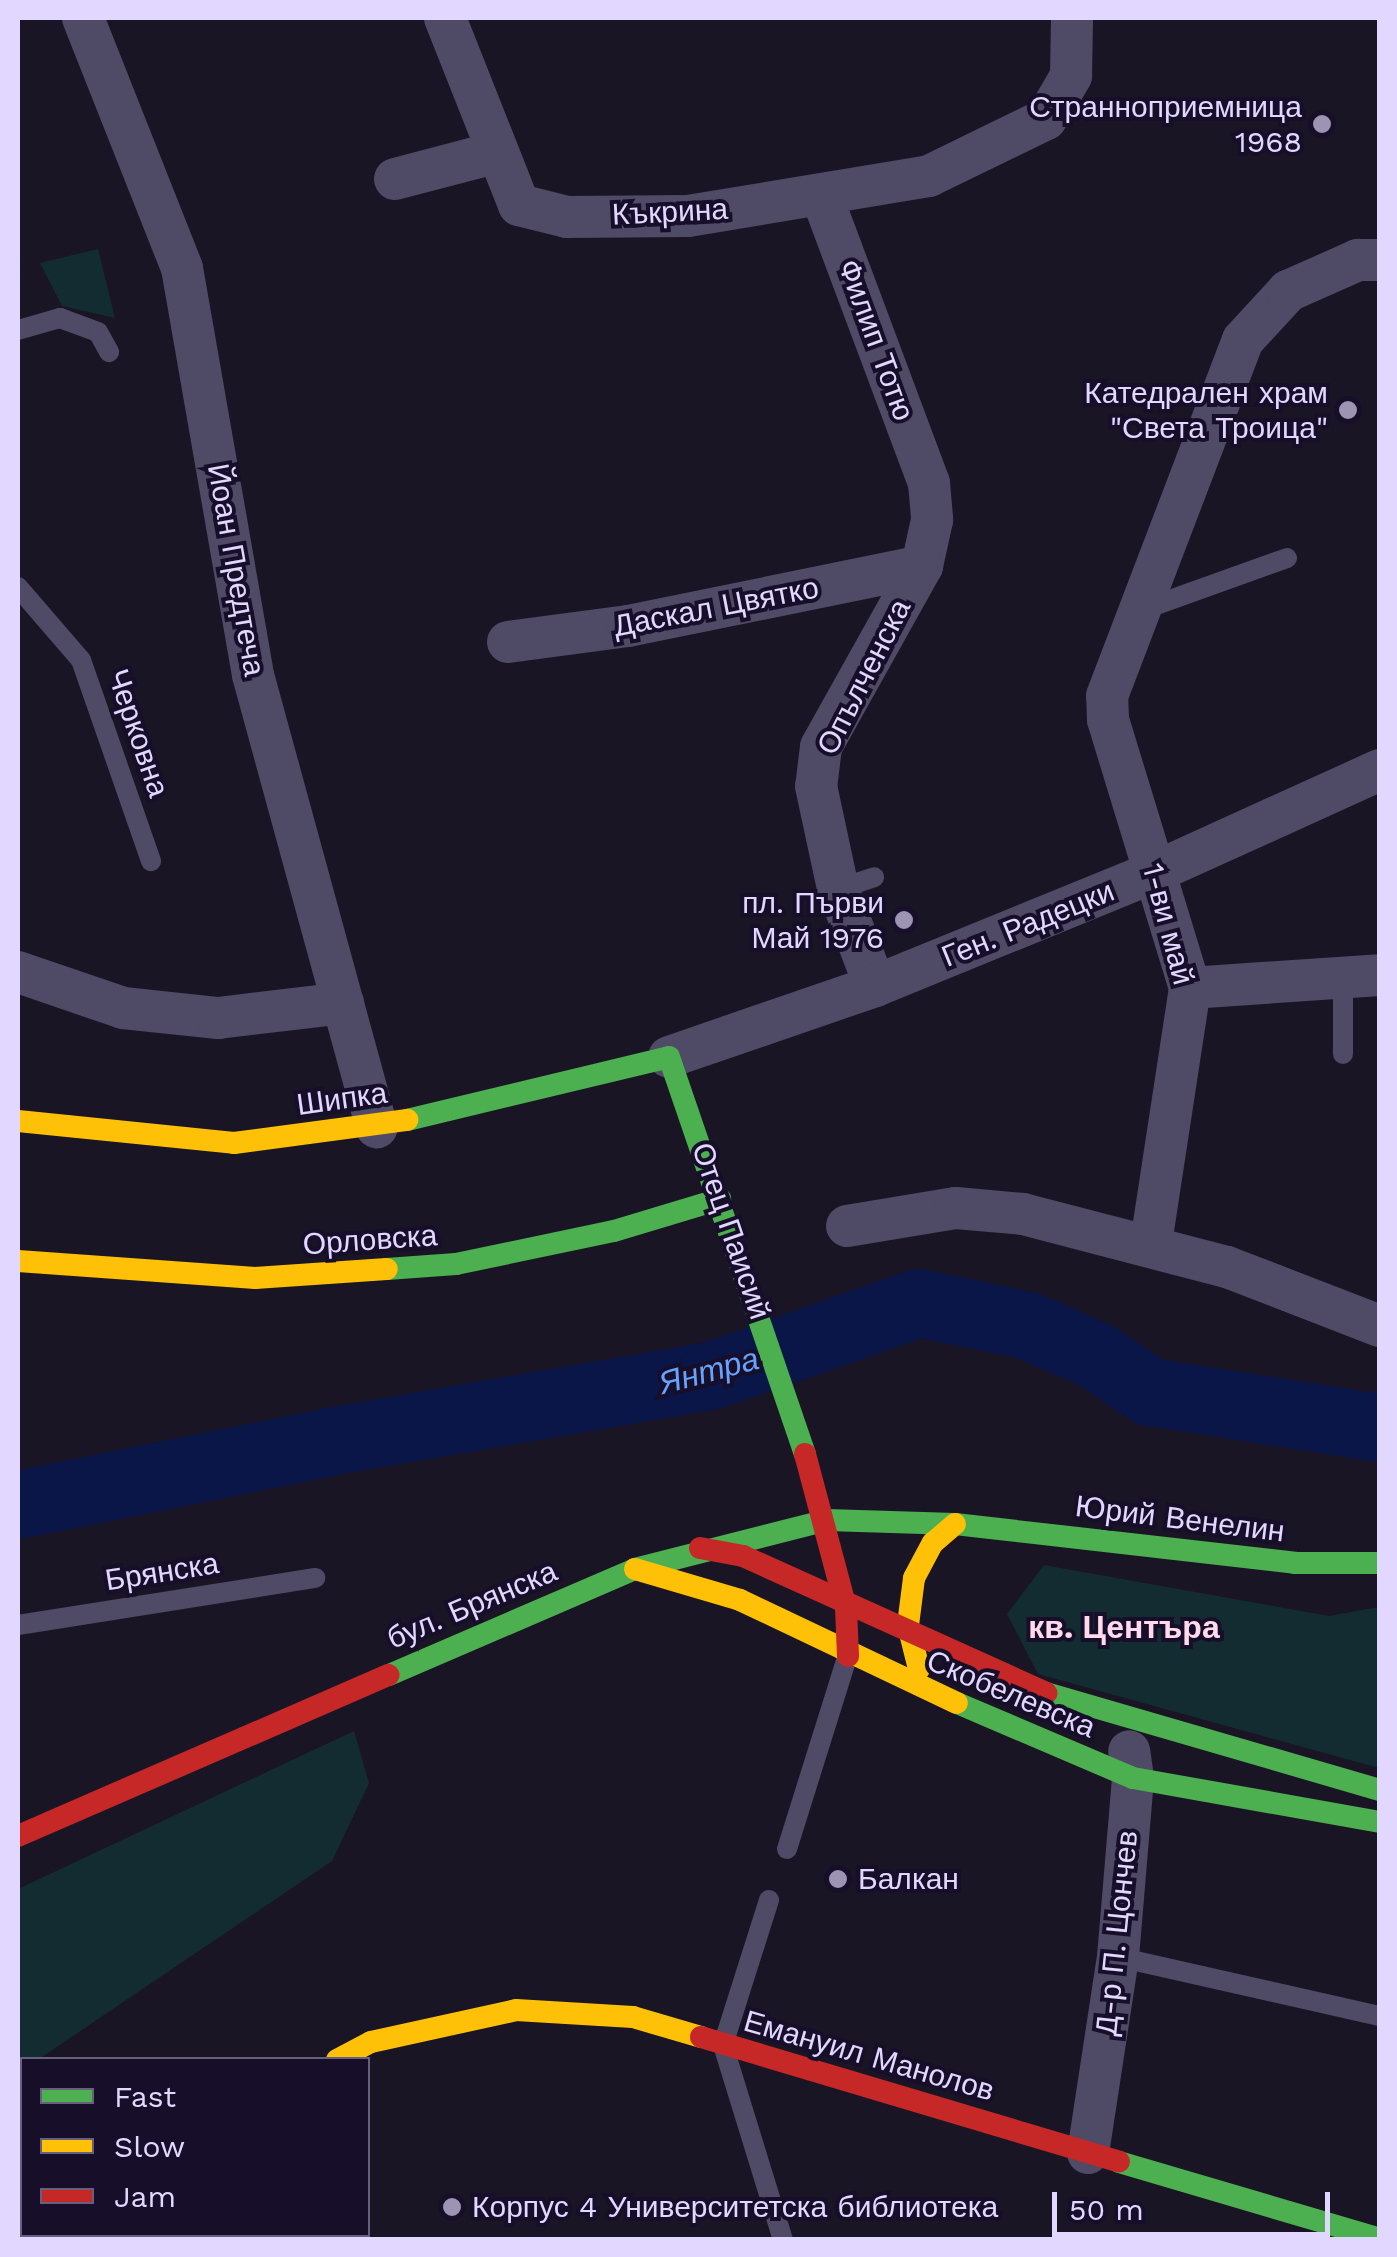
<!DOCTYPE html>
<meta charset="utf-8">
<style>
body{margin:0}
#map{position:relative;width:1397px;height:2257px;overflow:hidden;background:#1a1524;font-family:"Work Sans",sans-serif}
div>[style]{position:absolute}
.green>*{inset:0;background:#122c32}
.river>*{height:68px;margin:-34px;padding:0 34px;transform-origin:34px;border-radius:34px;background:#091647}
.lane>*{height:20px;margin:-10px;padding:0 10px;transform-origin:10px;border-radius:10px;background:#4f4a65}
.street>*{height:42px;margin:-21px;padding:0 21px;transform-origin:21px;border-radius:21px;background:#4f4a65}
.fast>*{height:22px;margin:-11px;padding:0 11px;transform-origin:11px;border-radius:11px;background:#4caf50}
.slow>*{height:22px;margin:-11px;padding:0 11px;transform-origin:11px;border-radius:11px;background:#ffc107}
.jam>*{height:22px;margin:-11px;padding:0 11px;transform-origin:11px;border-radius:11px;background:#c62828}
.dots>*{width:28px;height:28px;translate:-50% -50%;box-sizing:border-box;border:5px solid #170f2a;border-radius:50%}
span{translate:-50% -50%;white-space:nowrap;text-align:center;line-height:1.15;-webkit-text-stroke:8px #170f2a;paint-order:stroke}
.poi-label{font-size:30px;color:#e2d8ff}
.right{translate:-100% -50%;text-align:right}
.left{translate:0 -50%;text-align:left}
.street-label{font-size:30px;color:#e2d8ff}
.water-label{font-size:32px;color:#66a2ff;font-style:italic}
.neighbourhood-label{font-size:32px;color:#ffdaec;font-weight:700}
.frame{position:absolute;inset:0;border:20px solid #e2d8ff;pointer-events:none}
.legend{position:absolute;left:20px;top:2057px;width:350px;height:180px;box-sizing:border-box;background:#170f2a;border:2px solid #685f7f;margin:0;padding:12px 18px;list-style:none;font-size:30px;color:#e2d8ff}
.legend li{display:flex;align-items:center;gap:20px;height:50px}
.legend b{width:50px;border:2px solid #685f7f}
.scale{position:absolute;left:1052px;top:2192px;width:278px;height:45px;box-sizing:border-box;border:5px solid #e2d8ff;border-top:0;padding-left:12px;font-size:30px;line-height:35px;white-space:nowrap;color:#e2d8ff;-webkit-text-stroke:8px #170f2a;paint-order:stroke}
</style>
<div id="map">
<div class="green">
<i style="clip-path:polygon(98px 249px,115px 318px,62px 306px,40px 263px)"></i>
<i style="clip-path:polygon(1044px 1565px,1329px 1616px,1379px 1607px,1379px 1768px,1038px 1674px,1007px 1614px)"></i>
<i style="clip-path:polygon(354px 1731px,369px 1783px,332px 1861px,39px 2059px,22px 2060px,18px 2074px,18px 1889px)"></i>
</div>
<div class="river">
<i style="left:18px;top:1505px;width:322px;rotate:-11.4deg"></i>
<i style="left:334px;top:1441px;width:383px;rotate:-9.8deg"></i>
<i style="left:711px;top:1376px;width:220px;rotate:-19.3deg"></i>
<i style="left:919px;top:1303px;width:111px;rotate:11.9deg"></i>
<i style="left:1028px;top:1326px;width:73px;rotate:23.4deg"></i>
<i style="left:1095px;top:1355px;width:66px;rotate:33.9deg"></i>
<i style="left:1150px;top:1392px;width:233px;rotate:8.9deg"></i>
</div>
<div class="lane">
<i style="left:18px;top:330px;width:44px;rotate:-15.9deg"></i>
<i style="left:60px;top:318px;width:40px;rotate:20.2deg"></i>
<i style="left:98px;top:332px;width:23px;rotate:61deg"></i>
<i style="left:18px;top:587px;width:96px;rotate:49.2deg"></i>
<i style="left:81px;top:660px;width:213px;rotate:70.8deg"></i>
<i style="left:1142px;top:610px;width:154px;rotate:-19.7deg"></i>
<i style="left:838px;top:889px;width:38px;rotate:-18deg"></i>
<i style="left:1343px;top:1054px;width:76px;rotate:-90deg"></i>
<i style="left:18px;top:1625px;width:301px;rotate:-9deg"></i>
<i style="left:787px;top:1849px;width:200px;rotate:-72.6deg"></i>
<i style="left:769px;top:1900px;width:152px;rotate:107.6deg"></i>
<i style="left:723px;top:2045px;width:204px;rotate:72.9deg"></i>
<i style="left:1118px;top:1957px;width:269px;rotate:12.7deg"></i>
</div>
<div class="street">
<i style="left:83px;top:18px;width:269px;rotate:68.4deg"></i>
<i style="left:182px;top:268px;width:413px;rotate:80.1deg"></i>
<i style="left:253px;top:675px;width:469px;rotate:74.7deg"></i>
<i style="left:445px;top:18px;width:201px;rotate:68.4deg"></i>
<i style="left:519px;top:205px;width:49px;rotate:14deg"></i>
<i style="left:567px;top:217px;width:121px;rotate:-0.5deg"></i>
<i style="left:688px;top:216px;width:244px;rotate:-9.4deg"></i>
<i style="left:929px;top:176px;width:130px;rotate:-26deg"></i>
<i style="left:1046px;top:119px;width:50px;rotate:-59.8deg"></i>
<i style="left:1071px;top:76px;width:58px;rotate:-89deg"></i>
<i style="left:395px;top:179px;width:106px;rotate:-14.7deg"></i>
<i style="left:822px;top:197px;width:305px;rotate:69.5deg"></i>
<i style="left:929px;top:483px;width:37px;rotate:85deg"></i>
<i style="left:932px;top:520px;width:47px;rotate:102.3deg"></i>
<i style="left:922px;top:566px;width:207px;rotate:119.2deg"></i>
<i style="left:821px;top:747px;width:39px;rotate:97deg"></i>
<i style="left:816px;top:786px;width:105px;rotate:77.9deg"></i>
<i style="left:838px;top:889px;width:104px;rotate:69.1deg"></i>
<i style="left:508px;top:642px;width:121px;rotate:-7.6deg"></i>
<i style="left:628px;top:626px;width:300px;rotate:-11.5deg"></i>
<i style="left:18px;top:972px;width:111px;rotate:18.9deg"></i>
<i style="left:123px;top:1008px;width:96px;rotate:6deg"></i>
<i style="left:218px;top:1018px;width:126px;rotate:-6.8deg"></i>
<i style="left:1190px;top:988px;width:190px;rotate:-3.9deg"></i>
<i style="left:669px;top:1057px;width:218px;rotate:-19deg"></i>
<i style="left:875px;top:986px;width:302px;rotate:-22.2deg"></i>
<i style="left:1155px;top:872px;width:247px;rotate:-24.4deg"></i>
<i style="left:847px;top:1226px;width:110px;rotate:-9.4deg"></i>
<i style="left:956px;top:1208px;width:67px;rotate:5.1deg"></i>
<i style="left:1023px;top:1214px;width:211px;rotate:14.6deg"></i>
<i style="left:1227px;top:1267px;width:164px;rotate:21.1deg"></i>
<i style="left:1151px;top:1243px;width:258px;rotate:-81.3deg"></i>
<i style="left:1190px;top:988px;width:280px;rotate:-107deg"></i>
<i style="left:1108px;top:720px;width:24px;rotate:-92deg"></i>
<i style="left:1107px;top:696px;width:381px;rotate:-69.1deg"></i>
<i style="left:1243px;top:340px;width:67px;rotate:-47.4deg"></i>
<i style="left:1288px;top:291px;width:77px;rotate:-23.9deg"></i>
<i style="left:1358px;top:260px;width:22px"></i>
<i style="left:1088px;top:2153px;width:198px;rotate:-81.3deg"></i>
<i style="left:1118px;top:1957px;width:180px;rotate:-85.2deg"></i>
<i style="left:1133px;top:1778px;width:27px;rotate:-98deg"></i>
</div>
<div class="fast">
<i style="left:407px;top:1120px;width:269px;rotate:-13.5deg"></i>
<i style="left:669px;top:1057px;width:420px;rotate:71.1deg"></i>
<i style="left:387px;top:1269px;width:69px;rotate:-4.1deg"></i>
<i style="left:456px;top:1264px;width:161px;rotate:-11.8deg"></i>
<i style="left:614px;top:1231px;width:111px;rotate:-16.8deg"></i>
<i style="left:389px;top:1675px;width:268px;rotate:-23.3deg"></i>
<i style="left:635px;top:1569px;width:198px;rotate:-14.3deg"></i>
<i style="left:827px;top:1520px;width:128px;rotate:1.8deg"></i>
<i style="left:955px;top:1524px;width:342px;rotate:6.5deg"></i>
<i style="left:1295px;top:1563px;width:85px"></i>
<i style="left:1046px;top:1693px;width:348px;rotate:16.2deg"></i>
<i style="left:957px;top:1703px;width:191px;rotate:23.1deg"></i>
<i style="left:1133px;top:1778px;width:251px;rotate:10.1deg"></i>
<i style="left:1119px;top:2162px;width:272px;rotate:16.4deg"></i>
</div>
<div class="slow">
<i style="left:18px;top:1121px;width:217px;rotate:5.8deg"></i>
<i style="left:234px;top:1143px;width:175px;rotate:-7.6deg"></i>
<i style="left:18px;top:1261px;width:238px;rotate:4.1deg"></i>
<i style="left:255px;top:1278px;width:132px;rotate:-3.9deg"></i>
<i style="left:635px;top:1569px;width:109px;rotate:16.4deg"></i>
<i style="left:740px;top:1600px;width:240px;rotate:25.4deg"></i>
<i style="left:919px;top:1669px;width:45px;rotate:-104deg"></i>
<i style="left:908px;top:1625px;width:47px;rotate:-82.7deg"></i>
<i style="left:914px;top:1578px;width:40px;rotate:-62deg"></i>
<i style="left:933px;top:1543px;width:29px;rotate:-41deg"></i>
<i style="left:337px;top:2060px;width:38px;rotate:-28deg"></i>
<i style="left:371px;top:2042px;width:148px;rotate:-12.4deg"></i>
<i style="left:516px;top:2010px;width:117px;rotate:3.4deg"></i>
<i style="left:633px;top:2017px;width:71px;rotate:16.4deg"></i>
<i style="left:18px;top:2234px;width:5px;rotate:-37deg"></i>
</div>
<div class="jam">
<i style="left:805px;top:1454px;width:159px;rotate:75.1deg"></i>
<i style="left:846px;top:1608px;width:48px;rotate:87.6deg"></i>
<i style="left:700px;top:1548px;width:44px;rotate:10.5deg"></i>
<i style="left:743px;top:1556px;width:333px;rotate:24.3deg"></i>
<i style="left:18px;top:1836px;width:404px;rotate:-23.5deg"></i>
<i style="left:701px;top:2037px;width:436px;rotate:16.6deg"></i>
</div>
<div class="dots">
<i style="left:1322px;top:124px;background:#9c94b2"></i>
<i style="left:1348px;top:410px;background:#9c94b2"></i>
<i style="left:904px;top:920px;background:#9c94b2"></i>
<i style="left:838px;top:1879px;background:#9c94b2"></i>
<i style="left:452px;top:2207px;background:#9c94b2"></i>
</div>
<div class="poi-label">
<span class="right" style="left:1302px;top:124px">Странноприемница<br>1968</span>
<span class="right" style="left:1328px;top:410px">Катедрален храм<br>"Света Троица"</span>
<span class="right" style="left:884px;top:920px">пл. Първи<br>Май 1976</span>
<span class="left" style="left:858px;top:1879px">Балкан</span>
<span class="left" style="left:472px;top:2207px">Корпус 4 Университетска библиотека</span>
</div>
<div class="street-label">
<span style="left:670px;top:212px;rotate:-3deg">Къкрина</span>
<span style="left:876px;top:340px;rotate:70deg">Филип Тотю</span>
<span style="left:236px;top:570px;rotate:80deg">Йоан Предтеча</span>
<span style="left:716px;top:607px;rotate:-11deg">Даскал Цвятко</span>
<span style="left:864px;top:677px;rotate:-63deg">Опълченска</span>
<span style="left:138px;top:733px;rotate:71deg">Черковна</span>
<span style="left:1028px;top:924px;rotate:-22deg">Ген. Радецки</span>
<span style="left:1168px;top:924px;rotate:75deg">1-ви май</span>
<span style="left:342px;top:1099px;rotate:-8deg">Шипка</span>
<span style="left:731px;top:1231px;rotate:71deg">Отец Паисий</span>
<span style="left:370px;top:1240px;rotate:-4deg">Орловска</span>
<span style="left:1180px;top:1519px;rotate:7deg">Юрий Венелин</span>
<span style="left:162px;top:1572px;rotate:-9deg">Брянска</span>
<span style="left:472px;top:1605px;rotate:-23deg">бул. Брянска</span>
<span style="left:1011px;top:1694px;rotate:23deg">Скобелевска</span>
<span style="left:1117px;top:1933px;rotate:-84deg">Д-р П. Цончев</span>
<span style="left:869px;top:2056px;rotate:16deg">Емануил Манолов</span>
</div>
<div class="water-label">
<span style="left:709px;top:1371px;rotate:-15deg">Янтра</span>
</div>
<div class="neighbourhood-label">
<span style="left:1124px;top:1627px">кв. Центъра</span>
</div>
<div class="frame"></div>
<ul class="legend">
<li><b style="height:12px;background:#4caf50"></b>Fast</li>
<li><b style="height:12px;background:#ffc107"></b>Slow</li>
<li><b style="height:12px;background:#c62828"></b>Jam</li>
</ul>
<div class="scale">50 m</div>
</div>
